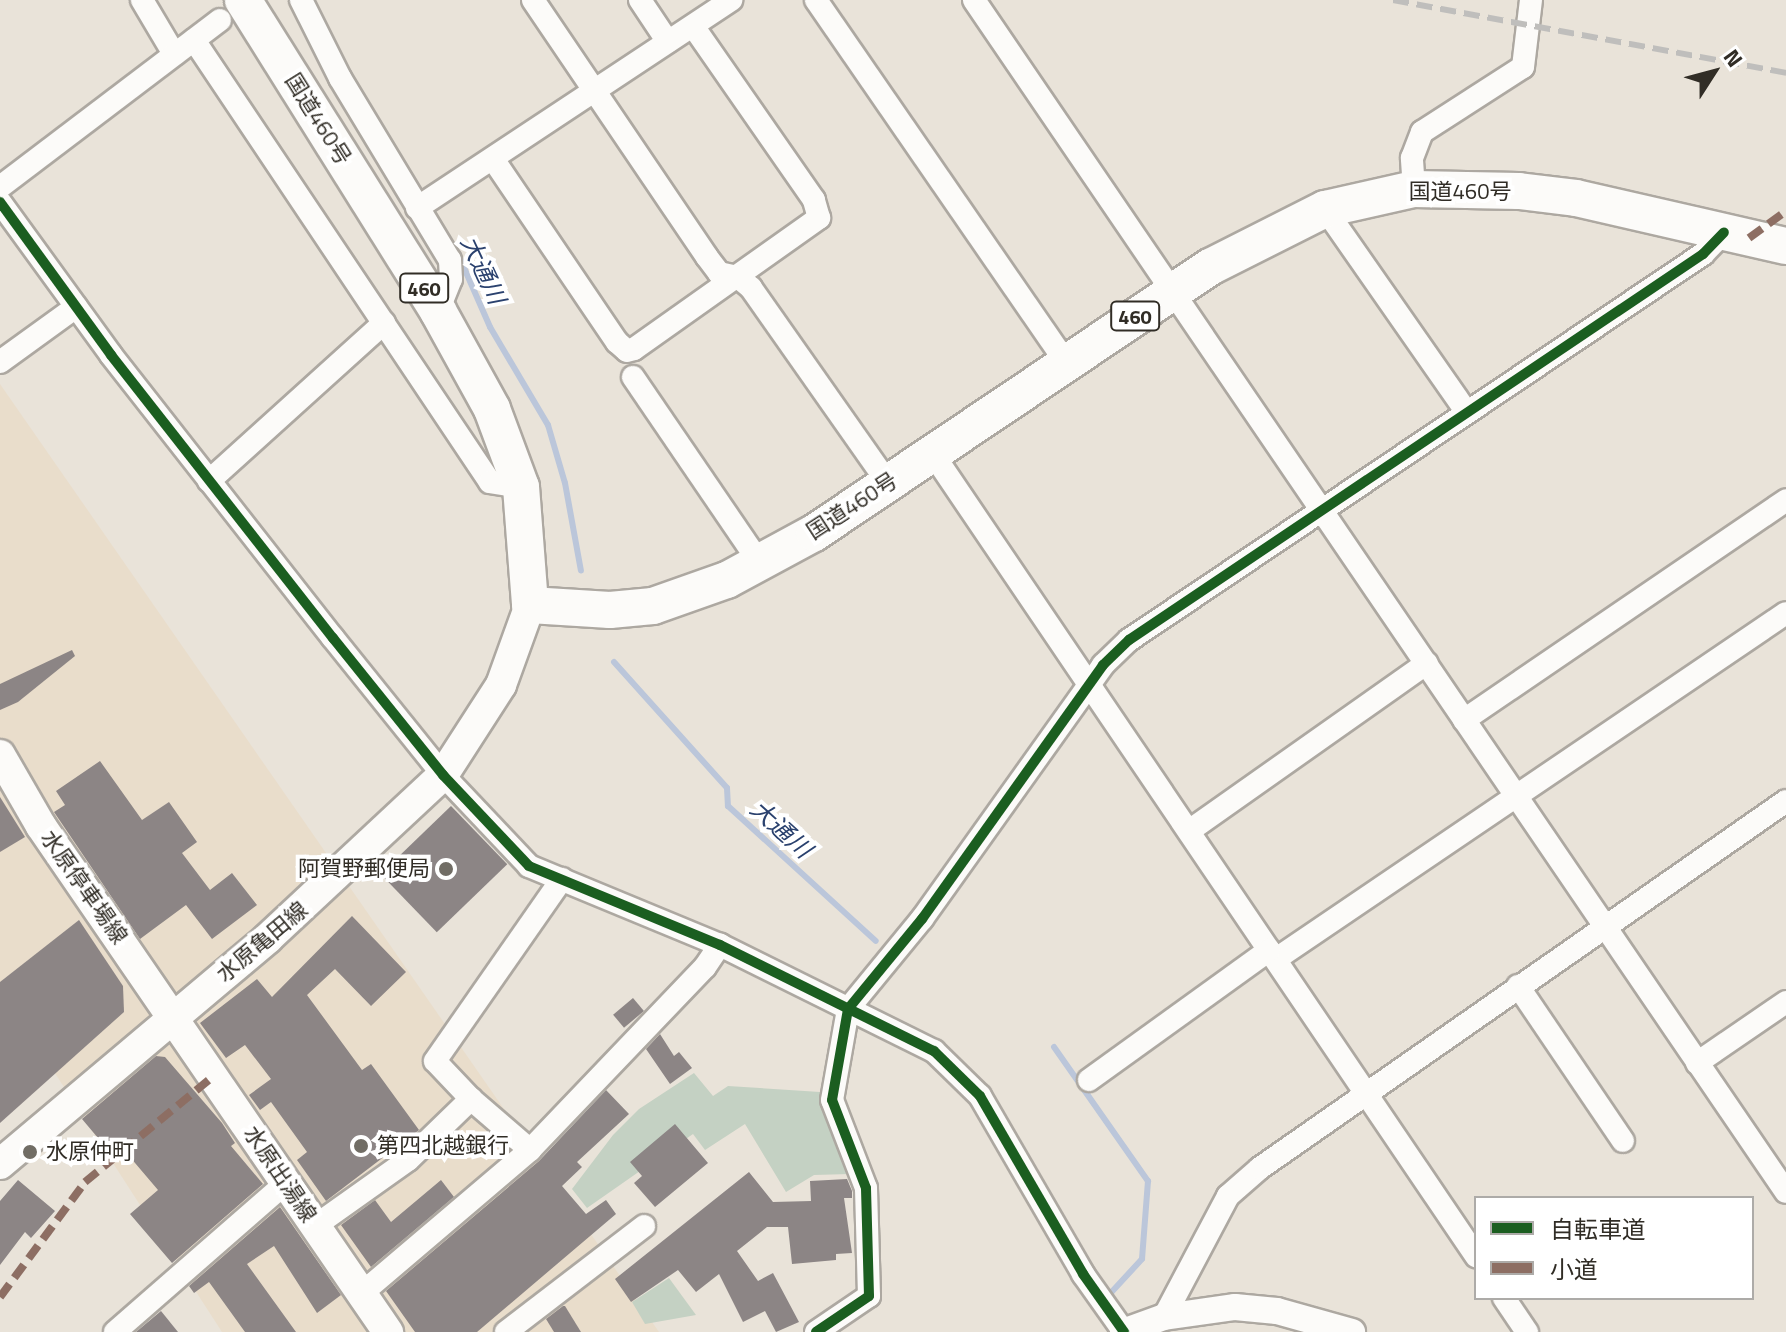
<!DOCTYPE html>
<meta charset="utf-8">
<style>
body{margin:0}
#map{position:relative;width:1786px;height:1332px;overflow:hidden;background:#e9e3d9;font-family:"Titillium Web","Noto Sans JP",sans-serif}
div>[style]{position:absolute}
.built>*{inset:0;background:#e9ddcb}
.green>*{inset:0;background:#c4d1c3}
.stream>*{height:6px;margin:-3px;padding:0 3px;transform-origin:3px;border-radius:3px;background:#bbc6da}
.building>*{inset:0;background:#8c8585;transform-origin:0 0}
.roads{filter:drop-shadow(2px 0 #ada8a1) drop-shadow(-2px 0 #ada8a1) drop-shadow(0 2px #ada8a1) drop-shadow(0 -2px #ada8a1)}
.minor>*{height:22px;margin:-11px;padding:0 11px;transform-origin:11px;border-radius:11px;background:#fcfbf9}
.tertiary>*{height:26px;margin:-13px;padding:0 13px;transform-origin:13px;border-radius:13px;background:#fcfbf9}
.secondary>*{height:30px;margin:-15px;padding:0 15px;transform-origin:15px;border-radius:15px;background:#fcfbf9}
.trunk>*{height:36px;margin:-18px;padding:0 18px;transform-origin:18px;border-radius:18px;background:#fcfbf9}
.rail>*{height:6px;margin-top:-3px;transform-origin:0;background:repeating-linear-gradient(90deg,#bfbebc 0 16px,transparent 0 24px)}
.quiet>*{height:8px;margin-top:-4px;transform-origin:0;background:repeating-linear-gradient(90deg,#8d6e63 0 16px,transparent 0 24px)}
.cycleway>*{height:10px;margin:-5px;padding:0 5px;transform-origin:5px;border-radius:5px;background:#1b5e20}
.dots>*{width:22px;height:22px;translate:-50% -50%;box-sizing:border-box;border:4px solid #fff;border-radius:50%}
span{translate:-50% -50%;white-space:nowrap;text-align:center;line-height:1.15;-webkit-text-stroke:8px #fff;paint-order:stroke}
.shield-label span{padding:2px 6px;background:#fff;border:2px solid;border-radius:6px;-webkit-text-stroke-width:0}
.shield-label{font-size:20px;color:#312d26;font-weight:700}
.street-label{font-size:22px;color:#312d26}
.poi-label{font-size:22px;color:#312d26}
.right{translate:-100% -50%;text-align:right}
.left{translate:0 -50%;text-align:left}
.water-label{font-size:24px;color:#2a416e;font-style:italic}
.legend{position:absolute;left:1474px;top:1196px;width:280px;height:104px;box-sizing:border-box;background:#fff;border:2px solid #adaba8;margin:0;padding:10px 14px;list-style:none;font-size:24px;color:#312d26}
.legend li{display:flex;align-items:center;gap:16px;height:40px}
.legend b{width:40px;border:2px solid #adaba8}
.north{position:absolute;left:1674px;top:32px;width:80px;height:80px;-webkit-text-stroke:6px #fff;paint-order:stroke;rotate:54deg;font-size:22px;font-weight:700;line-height:32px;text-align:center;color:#312d26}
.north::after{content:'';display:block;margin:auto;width:28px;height:36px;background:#312d26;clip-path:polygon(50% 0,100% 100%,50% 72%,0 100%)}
</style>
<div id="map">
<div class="built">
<i style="clip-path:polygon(0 384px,659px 1332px,222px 1332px,0 988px)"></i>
</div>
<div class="green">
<i style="clip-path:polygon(694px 1073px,713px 1096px,728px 1086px,820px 1092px,850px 1174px,814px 1175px,786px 1192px,745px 1124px,705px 1150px,693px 1134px,587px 1208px,572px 1189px,613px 1135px,639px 1109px)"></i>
<i style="clip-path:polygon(669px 1278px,696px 1315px,645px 1324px,632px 1302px)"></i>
</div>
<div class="stream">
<i style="left:458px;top:254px;width:80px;rotate:66.3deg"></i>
<i style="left:490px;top:327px;width:114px;rotate:59.4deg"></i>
<i style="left:548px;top:425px;width:60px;rotate:73.7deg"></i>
<i style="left:565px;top:483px;width:89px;rotate:79.7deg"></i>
<i style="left:614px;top:662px;width:169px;rotate:48.1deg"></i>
<i style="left:727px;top:788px;width:18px;rotate:87deg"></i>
<i style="left:728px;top:806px;width:200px;rotate:42.4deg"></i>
<i style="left:1054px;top:1047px;width:164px;rotate:55deg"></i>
<i style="left:1148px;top:1181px;width:78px;rotate:94.4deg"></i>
<i style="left:1142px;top:1259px;width:50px;rotate:132.6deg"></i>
</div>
<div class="building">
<i style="clip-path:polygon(72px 650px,75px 656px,18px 702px,0 710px,0 684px)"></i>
<i style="clip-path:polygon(100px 761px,142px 820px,169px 802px,197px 842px,182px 853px,210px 890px,232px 873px,257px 905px,212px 939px,186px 905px,140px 939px,54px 812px,65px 805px,56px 791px)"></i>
<i style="clip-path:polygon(0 797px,25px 837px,0 852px)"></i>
<i style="left:451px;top:806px;width:81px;height:98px;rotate:46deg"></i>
<i style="clip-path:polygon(352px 916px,406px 972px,371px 1006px,335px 969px,307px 995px,362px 1070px,371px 1064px,419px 1130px,326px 1201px,297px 1160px,307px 1152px,271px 1102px,260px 1110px,249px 1095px,271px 1079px,245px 1045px,226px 1058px,200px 1023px,257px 979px,272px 997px)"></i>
<i style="clip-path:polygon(79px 920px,123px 986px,124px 1012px,0 1123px,0 982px)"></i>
<i style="left:633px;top:998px;width:17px;height:26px;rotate:50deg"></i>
<i style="clip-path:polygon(660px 1034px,674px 1056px,679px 1052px,692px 1068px,670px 1084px,646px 1049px)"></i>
<i style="clip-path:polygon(156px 1056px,165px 1057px,222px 1123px,235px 1143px,231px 1146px,263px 1184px,172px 1263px,130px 1214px,158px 1190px,118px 1143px,109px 1151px,82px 1119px)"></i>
<i style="clip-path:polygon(606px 1090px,629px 1114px,577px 1162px,582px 1167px,562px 1186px,586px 1214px,606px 1200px,616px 1214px,477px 1332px,415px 1332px,386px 1291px,539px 1161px)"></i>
<i style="clip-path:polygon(675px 1124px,708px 1163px,655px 1207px,634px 1183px,642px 1176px,630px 1162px)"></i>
<i style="clip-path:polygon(749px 1172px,773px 1202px,811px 1201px,810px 1181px,847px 1179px,852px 1191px,852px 1198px,844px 1198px,852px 1253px,836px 1254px,836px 1260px,792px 1264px,788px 1227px,767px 1227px,737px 1251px,758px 1281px,773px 1273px,799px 1322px,776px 1332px,765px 1311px,743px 1322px,719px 1274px,696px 1292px,678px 1270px,631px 1302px,615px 1279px)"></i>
<i style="clip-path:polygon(18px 1180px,55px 1211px,31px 1238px,25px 1232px,0 1265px,0 1201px)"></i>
<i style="clip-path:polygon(441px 1180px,454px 1197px,371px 1267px,341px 1225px,375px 1200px,391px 1222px)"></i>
<i style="clip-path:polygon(280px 1207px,341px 1295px,317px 1313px,274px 1246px,247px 1264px,296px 1332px,245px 1332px,209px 1282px,194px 1293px,189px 1286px)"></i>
<i style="clip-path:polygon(563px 1306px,565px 1306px,581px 1332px,554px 1332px,546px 1319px)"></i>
<i style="clip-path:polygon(161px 1311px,178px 1332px,136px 1332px)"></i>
</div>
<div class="roads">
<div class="minor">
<i style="left:142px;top:0;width:63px;rotate:59.3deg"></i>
<i style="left:301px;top:0;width:87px;rotate:63.4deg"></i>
<i style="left:340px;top:78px;width:213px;rotate:58.9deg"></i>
<i style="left:450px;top:260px;width:19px;rotate:87deg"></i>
<i style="left:451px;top:279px;width:35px;rotate:112deg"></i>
<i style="left:533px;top:0;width:310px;rotate:55.9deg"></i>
<i style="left:707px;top:257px;width:20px;rotate:53deg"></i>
<i style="left:719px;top:273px;width:19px;rotate:12deg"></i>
<i style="left:738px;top:277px;width:17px;rotate:40deg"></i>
<i style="left:751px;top:288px;width:238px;rotate:54.9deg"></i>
<i style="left:640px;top:0;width:50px;rotate:56.3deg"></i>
<i style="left:816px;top:0;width:441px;rotate:55.4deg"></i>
<i style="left:974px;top:0;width:1442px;rotate:55.74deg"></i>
<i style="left:194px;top:40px;width:532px;rotate:56.19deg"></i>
<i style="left:490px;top:482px;width:31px;rotate:9deg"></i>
<i style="left:493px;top:159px;width:221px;rotate:55.9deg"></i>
<i style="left:617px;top:342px;width:13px;rotate:42deg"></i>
<i style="left:627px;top:351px;width:7px;rotate:-16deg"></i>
<i style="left:634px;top:349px;width:227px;rotate:-35.3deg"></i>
<i style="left:819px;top:218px;width:19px;rotate:-106deg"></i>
<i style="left:814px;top:200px;width:212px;rotate:-124.8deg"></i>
<i style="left:0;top:187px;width:276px;rotate:-37.2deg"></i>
<i style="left:1414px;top:189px;width:31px;rotate:-94deg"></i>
<i style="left:1412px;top:158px;width:28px;rotate:-69deg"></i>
<i style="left:1422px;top:132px;width:120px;rotate:-32.8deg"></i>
<i style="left:1523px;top:67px;width:67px;rotate:-83.2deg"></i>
<i style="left:0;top:202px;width:189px;rotate:54deg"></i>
<i style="left:111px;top:355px;width:360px;rotate:51.9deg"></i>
<i style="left:333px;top:638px;width:176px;rotate:51.2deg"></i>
<i style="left:443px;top:775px;width:125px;rotate:46.6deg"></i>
<i style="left:529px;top:866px;width:207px;rotate:22.5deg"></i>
<i style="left:720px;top:945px;width:239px;rotate:26.4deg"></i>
<i style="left:934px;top:1051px;width:64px;rotate:44.4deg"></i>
<i style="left:980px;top:1096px;width:206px;rotate:59.9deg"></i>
<i style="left:1083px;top:1274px;width:71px;rotate:54.7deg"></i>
<i style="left:417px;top:208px;width:377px;rotate:-33.5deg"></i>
<i style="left:1325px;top:209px;width:245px;rotate:55.1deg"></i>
<i style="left:0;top:362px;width:94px;rotate:-35.9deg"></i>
<i style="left:633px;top:377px;width:225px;rotate:55.7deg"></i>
<i style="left:933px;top:454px;width:969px;rotate:55.9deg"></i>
<i style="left:209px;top:481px;width:236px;rotate:-42.1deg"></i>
<i style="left:1464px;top:720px;width:390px;rotate:-34.3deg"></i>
<i style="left:1189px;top:831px;width:291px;rotate:-35.2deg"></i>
<i style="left:1276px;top:959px;width:616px;rotate:-34.15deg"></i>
<i style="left:1518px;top:986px;width:187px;rotate:55.9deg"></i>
<i style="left:1697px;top:1063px;width:108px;rotate:-34.4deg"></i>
<i style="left:1089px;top:1080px;width:222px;rotate:-35.8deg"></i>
<i style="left:471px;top:1099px;width:78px;rotate:40.8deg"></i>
<i style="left:315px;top:1226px;width:114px;rotate:-35.4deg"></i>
<i style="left:408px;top:1160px;width:88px;rotate:-44.1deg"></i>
<i style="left:471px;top:1099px;width:52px;rotate:-133.5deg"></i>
<i style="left:435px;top:1061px;width:222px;rotate:-55.1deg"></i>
<i style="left:362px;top:1293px;width:221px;rotate:-40.4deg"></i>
<i style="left:530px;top:1150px;width:253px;rotate:-46.3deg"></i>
<i style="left:705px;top:967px;width:27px;rotate:-56deg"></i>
<i style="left:1504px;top:1298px;width:41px;rotate:55.9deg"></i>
<i style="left:1164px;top:1317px;width:137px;rotate:-62.1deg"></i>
<i style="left:1228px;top:1196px;width:43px;rotate:-41.2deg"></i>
<i style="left:1260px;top:1168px;width:641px;rotate:-34.9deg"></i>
<i style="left:115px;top:1332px;width:227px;rotate:-41.1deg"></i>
<i style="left:506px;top:1332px;width:174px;rotate:-37.5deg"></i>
<i style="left:816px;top:1332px;width:64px;rotate:-34.2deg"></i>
<i style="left:869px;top:1296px;width:108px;rotate:-91.6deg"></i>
<i style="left:866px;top:1188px;width:94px;rotate:-111.1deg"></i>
<i style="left:832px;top:1100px;width:92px;rotate:-80deg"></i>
<i style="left:848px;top:1009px;width:117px;rotate:-50.6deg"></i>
<i style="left:922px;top:919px;width:312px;rotate:-54.5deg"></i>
<i style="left:1103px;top:665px;width:36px;rotate:-44deg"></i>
<i style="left:1129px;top:640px;width:692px;rotate:-33.92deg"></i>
<i style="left:1703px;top:254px;width:30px;rotate:-46deg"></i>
</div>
<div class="tertiary">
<i style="left:1123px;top:1332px;width:44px;rotate:-20.1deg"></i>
<i style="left:1164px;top:1317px;width:72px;rotate:-8deg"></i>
<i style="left:1235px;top:1307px;width:42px;rotate:5.4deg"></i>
<i style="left:1277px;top:1311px;width:78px;rotate:15.6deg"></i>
</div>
<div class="secondary">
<i style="left:0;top:755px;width:82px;rotate:60deg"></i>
<i style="left:41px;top:826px;width:614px;rotate:55.56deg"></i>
<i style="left:0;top:1164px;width:351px;rotate:-40.1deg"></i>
<i style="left:268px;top:938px;width:239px;rotate:-43deg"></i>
<i style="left:443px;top:775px;width:107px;rotate:-57.2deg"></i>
<i style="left:501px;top:685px;width:85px;rotate:-70.1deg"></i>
</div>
<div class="trunk">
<i style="left:243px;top:0;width:367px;rotate:57.9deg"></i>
<i style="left:438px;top:311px;width:112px;rotate:61.1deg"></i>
<i style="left:492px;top:409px;width:83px;rotate:69.6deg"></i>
<i style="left:521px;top:487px;width:118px;rotate:85.6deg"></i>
<i style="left:530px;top:605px;width:80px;rotate:3.6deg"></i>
<i style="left:610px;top:610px;width:43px;rotate:-5.3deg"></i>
<i style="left:653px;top:606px;width:78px;rotate:-19.4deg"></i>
<i style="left:727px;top:580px;width:99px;rotate:-28.4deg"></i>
<i style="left:814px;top:533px;width:477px;rotate:-33.9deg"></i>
<i style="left:1210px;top:267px;width:129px;rotate:-26.8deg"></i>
<i style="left:1325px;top:209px;width:91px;rotate:-12.7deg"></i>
<i style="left:1414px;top:189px;width:105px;rotate:1.1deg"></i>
<i style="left:1519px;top:191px;width:57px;rotate:7deg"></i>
<i style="left:1576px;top:198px;width:215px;rotate:12.9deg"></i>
</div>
</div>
<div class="rail">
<i style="left:1393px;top:0;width:400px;rotate:10.5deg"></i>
</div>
<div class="quiet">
<i style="left:1749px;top:238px;width:46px;rotate:-36.1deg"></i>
<i style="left:0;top:1297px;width:143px;rotate:-53.5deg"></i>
<i style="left:85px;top:1182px;width:168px;rotate:-39.5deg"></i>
</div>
<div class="cycleway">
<i style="left:0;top:202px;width:189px;rotate:54deg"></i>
<i style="left:111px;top:355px;width:360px;rotate:51.9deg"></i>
<i style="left:333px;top:638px;width:176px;rotate:51.2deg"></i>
<i style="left:443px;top:775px;width:125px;rotate:46.6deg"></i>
<i style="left:529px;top:866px;width:207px;rotate:22.5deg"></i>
<i style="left:720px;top:945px;width:239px;rotate:26.4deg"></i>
<i style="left:934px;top:1051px;width:64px;rotate:44.4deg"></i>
<i style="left:980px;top:1096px;width:206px;rotate:59.9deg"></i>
<i style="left:1083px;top:1274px;width:71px;rotate:54.7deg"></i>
<i style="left:816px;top:1332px;width:64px;rotate:-34.2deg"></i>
<i style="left:869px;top:1296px;width:108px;rotate:-91.6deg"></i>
<i style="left:866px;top:1188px;width:94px;rotate:-111.1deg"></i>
<i style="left:832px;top:1100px;width:92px;rotate:-80deg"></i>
<i style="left:848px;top:1009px;width:117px;rotate:-50.6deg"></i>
<i style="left:922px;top:919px;width:312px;rotate:-54.5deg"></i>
<i style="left:1103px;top:665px;width:36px;rotate:-44deg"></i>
<i style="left:1129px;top:640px;width:692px;rotate:-33.92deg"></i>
<i style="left:1703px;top:254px;width:30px;rotate:-46deg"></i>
</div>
<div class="dots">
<i style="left:446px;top:869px;background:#716d65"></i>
<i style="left:361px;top:1146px;background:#716d65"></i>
<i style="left:30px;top:1152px;background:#716d65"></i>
</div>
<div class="shield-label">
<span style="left:424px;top:288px">460</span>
<span style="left:1135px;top:316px">460</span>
</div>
<div class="street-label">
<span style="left:318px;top:119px;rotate:58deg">国道460号</span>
<span style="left:1460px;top:192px">国道460号</span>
<span style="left:852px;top:506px;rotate:-33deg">国道460号</span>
<span style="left:84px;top:887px;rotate:55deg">水原停車場線</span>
<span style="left:262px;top:942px;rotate:-40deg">水原亀田線</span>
<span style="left:280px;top:1174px;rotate:56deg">水原出湯線</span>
</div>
<div class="poi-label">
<span class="right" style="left:430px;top:869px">阿賀野郵便局</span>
<span class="left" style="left:377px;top:1146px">第四北越銀行</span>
<span class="left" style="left:46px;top:1152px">水原仲町</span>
</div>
<div class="water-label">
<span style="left:483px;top:270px;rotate:65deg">大通川</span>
<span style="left:781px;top:829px;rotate:42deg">大通川</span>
</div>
<ul class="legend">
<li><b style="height:10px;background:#1b5e20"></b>自転車道</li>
<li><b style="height:10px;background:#8d6e63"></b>小道</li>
</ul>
<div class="north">N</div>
</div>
